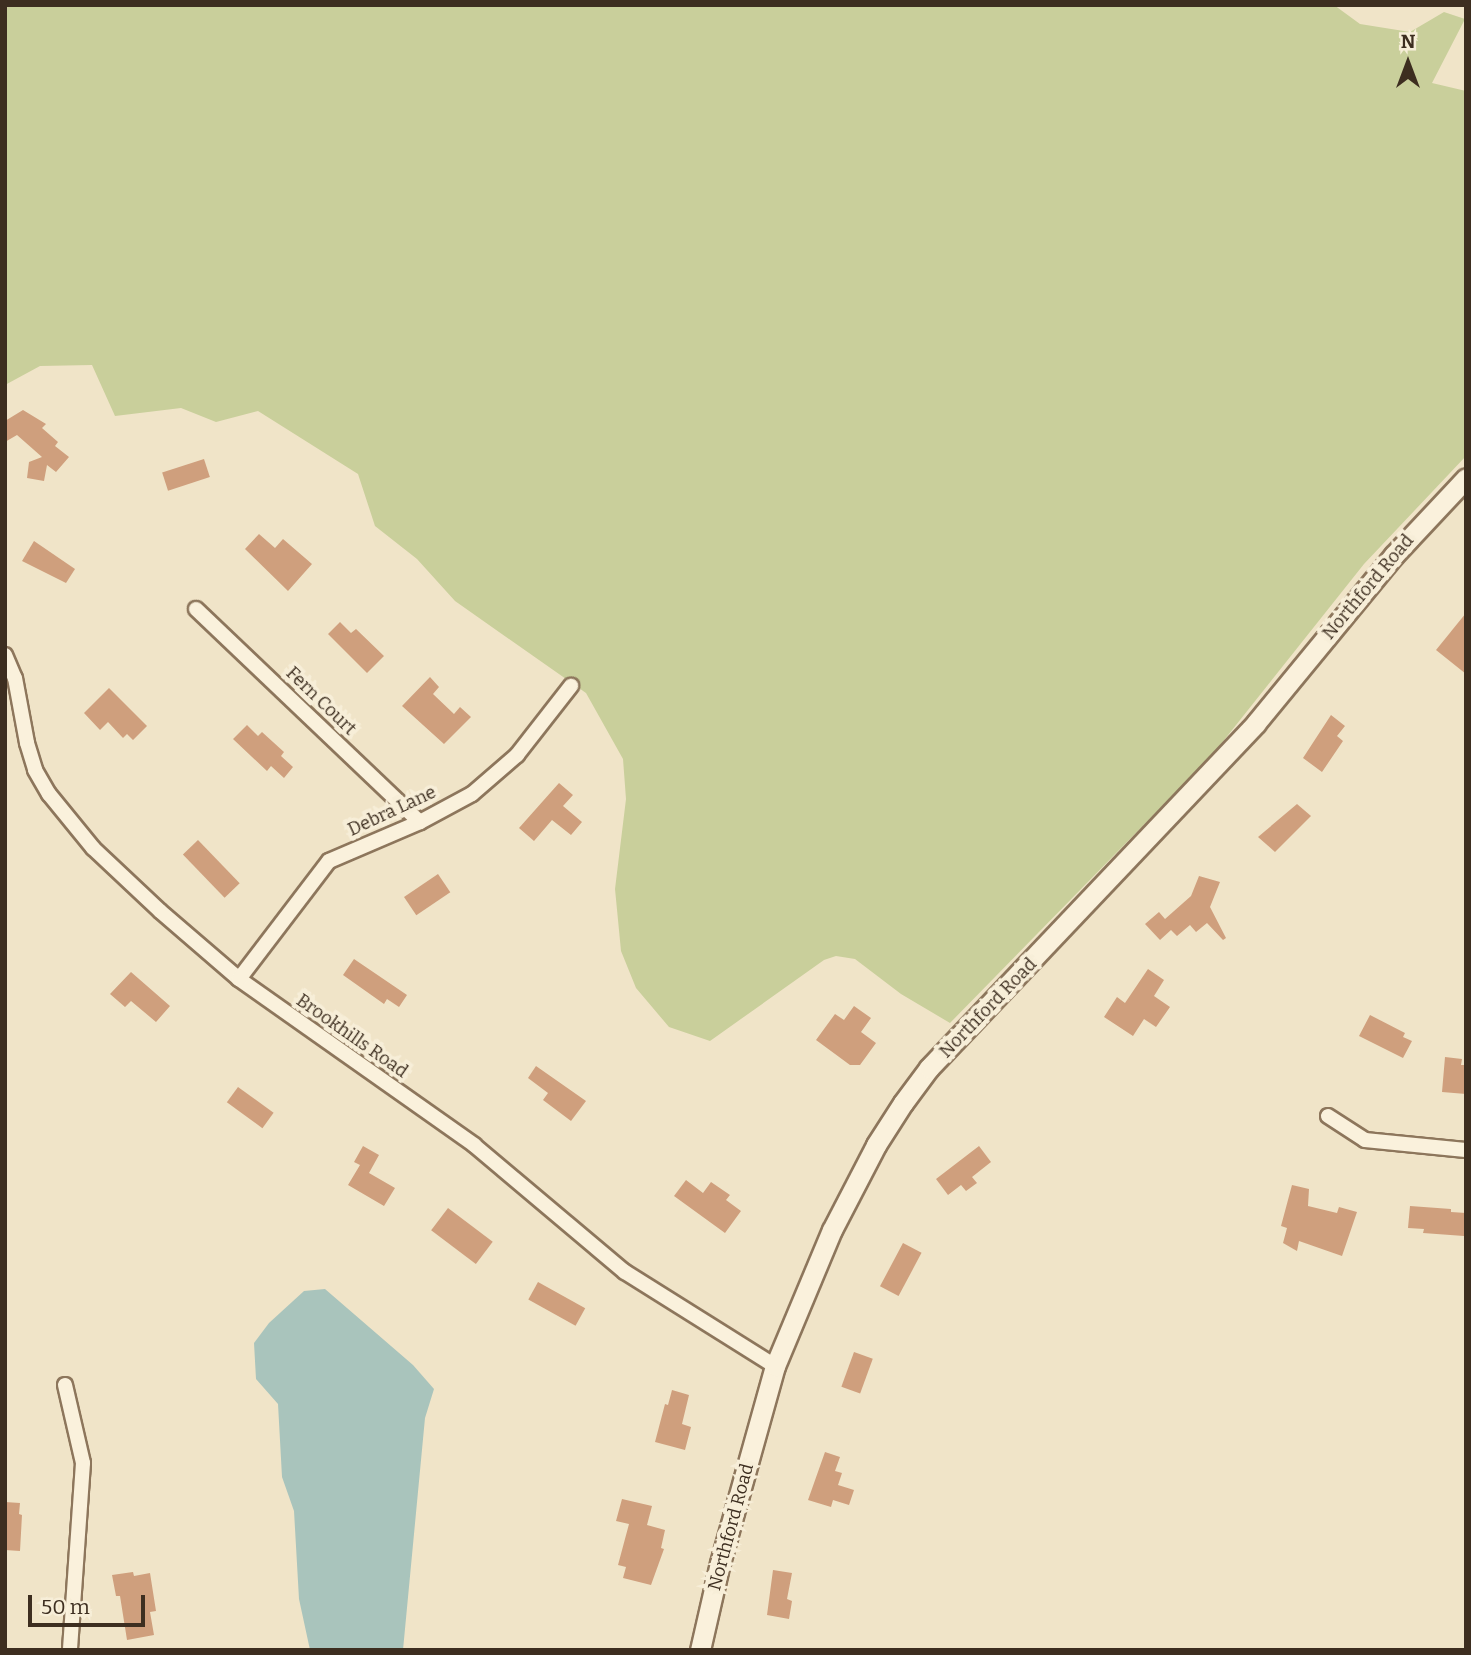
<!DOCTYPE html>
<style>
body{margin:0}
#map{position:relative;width:1471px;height:1655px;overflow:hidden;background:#f0e4c8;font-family:Bitter,serif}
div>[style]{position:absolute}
.green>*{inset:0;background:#c9cf9b}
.water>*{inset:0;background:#a9c4bc}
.building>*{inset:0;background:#cf9f7d;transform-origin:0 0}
.roads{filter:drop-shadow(2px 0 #8d765c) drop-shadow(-2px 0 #8d765c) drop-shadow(0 2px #8d765c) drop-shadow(0 -2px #8d765c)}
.minor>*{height:14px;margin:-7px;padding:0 7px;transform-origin:7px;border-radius:7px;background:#faf1dc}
.tertiary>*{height:19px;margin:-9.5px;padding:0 9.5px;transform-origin:9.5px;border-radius:9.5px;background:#faf1dc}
span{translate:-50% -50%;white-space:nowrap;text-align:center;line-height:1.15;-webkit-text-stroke:7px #f7eed8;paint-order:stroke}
.street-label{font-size:18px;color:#3d2e20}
.frame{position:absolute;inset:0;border:7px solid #3d2e20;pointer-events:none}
.north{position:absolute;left:1373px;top:28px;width:70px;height:70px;-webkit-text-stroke:5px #f7eed8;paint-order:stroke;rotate:0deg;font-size:19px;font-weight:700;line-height:28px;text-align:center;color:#3d2e20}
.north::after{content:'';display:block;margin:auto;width:24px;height:32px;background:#3d2e20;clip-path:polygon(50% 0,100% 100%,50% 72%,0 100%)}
.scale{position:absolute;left:28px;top:1595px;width:117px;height:32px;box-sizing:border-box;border:4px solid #3d2e20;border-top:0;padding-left:9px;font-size:21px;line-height:24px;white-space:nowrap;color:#3d2e20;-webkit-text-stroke:5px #f7eed8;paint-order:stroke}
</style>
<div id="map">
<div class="green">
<i style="clip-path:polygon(5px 5px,1334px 5px,1360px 24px,1410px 32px,1444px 12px,1465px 19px,1432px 83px,1466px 91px,1466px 456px,1364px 564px,1213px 754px,950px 1023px,901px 994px,855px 959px,836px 956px,824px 960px,710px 1041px,669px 1027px,636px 988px,621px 951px,615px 889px,626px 799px,623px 759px,586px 693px,455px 601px,417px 559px,375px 526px,358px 474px,258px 411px,216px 422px,181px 408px,115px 416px,92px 365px,40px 366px,5px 385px)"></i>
</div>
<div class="water">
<i style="clip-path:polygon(325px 1289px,413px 1365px,434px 1389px,425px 1418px,403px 1650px,310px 1650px,299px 1599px,294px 1511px,282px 1477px,278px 1404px,256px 1379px,254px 1343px,269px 1323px,304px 1291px)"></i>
</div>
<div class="building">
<i style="clip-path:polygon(23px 410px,46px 424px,42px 428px,58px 442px,55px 446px,69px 457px,56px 472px,47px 465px,44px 481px,27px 478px,29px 462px,42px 457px,17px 435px,5px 442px,5px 421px)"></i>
<i style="left:204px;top:459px;width:19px;height:44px;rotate:72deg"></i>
<i style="clip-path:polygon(259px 534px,275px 548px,283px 539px,312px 564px,288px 591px,245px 549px)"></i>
<i style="clip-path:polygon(34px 541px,75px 569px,66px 583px,22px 561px)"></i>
<i style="clip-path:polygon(1466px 613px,1466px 674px,1436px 650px)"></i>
<i style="clip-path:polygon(340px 622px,351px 633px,356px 629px,384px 656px,367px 673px,328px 634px)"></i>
<i style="clip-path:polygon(430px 677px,439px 687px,433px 694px,454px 714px,460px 707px,471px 717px,444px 744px,402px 706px)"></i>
<i style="clip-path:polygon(109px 688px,147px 726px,133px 740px,127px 734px,123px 738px,108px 722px,100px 730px,84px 713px)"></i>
<i style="clip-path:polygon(1331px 715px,1345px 726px,1337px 736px,1343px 741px,1322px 772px,1303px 758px)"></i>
<i style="clip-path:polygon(247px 725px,258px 736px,262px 732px,284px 752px,281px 756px,293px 767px,284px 778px,271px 766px,267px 771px,233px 739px)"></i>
<i style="clip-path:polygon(559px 783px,573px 795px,563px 806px,582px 822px,571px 835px,552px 820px,534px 841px,519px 828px)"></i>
<i style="clip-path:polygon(1297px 804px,1311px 816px,1275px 852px,1258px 837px)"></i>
<i style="left:198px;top:840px;width:60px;height:21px;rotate:46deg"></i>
<i style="left:438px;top:874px;width:22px;height:41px;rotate:56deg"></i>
<i style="clip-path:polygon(1199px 876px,1220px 882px,1210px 907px,1226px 938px,1223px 940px,1207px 923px,1196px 932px,1190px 925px,1177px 936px,1171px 930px,1160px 940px,1145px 924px,1159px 912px,1165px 919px,1191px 896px)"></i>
<i style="clip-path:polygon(354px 959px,407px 995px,399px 1007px,387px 999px,384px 1004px,343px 975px)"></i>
<i style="clip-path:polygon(1148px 969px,1164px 980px,1154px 996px,1170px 1007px,1156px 1027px,1144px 1019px,1133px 1036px,1104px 1017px,1117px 997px,1125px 1003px)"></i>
<i style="clip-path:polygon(131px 972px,170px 1006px,156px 1022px,131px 1001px,125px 1007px,110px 994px)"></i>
<i style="clip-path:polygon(854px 1006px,871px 1018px,861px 1032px,876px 1043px,860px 1065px,850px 1065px,816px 1040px,835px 1014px,844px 1020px)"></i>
<i style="clip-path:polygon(1370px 1015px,1405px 1033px,1403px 1037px,1412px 1041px,1403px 1058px,1359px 1036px)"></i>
<i style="clip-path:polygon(1445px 1057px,1462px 1059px,1461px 1065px,1466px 1065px,1466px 1094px,1442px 1092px)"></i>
<i style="clip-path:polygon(536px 1066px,586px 1101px,571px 1121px,543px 1100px,548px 1093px,528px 1078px)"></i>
<i style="left:238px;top:1087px;width:44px;height:19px;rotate:36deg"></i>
<i style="clip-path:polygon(363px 1146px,379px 1155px,369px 1173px,395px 1188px,384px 1206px,348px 1185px,360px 1165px,354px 1162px)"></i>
<i style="clip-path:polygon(979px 1146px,991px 1162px,972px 1177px,977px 1183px,966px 1191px,961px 1185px,948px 1195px,936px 1179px)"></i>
<i style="clip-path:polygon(686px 1180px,703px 1193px,711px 1182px,730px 1195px,726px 1200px,741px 1211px,725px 1233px,674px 1196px)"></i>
<i style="clip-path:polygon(1292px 1185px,1309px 1189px,1308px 1206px,1337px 1213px,1339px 1207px,1357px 1212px,1342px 1256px,1299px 1241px,1297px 1251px,1283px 1243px,1287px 1228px,1281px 1226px)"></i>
<i style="clip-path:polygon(1410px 1206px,1451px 1209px,1451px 1212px,1466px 1213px,1464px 1236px,1423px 1233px,1424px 1229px,1408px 1228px)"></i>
<i style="left:448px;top:1208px;width:56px;height:28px;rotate:37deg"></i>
<i style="left:903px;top:1243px;width:21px;height:49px;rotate:28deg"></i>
<i style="left:538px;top:1282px;width:54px;height:20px;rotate:29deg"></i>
<i style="left:854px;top:1352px;width:20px;height:37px;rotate:20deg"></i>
<i style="clip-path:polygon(672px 1390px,689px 1395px,682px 1424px,691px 1427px,685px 1450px,655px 1442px,665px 1404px,668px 1405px)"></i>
<i style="clip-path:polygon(825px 1452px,840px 1457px,835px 1471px,842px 1473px,838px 1485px,854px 1490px,849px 1505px,833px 1500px,831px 1507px,808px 1500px)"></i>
<i style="clip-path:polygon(622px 1499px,652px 1506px,647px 1525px,665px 1530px,661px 1548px,664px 1549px,651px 1585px,623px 1578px,626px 1567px,618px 1565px,629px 1524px,616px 1521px)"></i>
<i style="clip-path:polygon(5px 1502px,20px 1503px,19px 1514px,22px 1515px,20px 1551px,5px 1550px)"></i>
<i style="clip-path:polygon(773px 1570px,792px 1573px,787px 1599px,792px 1601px,789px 1619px,767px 1615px)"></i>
<i style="clip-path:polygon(133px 1572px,134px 1576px,150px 1573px,156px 1611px,150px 1612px,154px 1635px,127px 1640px,120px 1596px,116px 1596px,112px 1575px)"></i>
</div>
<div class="roads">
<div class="minor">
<i style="left:196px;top:609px;width:309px;rotate:43.6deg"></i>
<i style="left:5px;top:655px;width:25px;rotate:67deg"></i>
<i style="left:15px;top:678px;width:66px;rotate:79.5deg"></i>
<i style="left:27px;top:743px;width:28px;rotate:73deg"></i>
<i style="left:35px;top:770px;width:28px;rotate:60deg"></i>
<i style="left:49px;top:794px;width:70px;rotate:50.8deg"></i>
<i style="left:93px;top:848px;width:92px;rotate:43.2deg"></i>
<i style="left:160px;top:911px;width:104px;rotate:40.7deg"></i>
<i style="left:239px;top:979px;width:288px;rotate:35.2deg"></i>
<i style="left:474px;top:1145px;width:197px;rotate:40.1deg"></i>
<i style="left:625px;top:1272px;width:177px;rotate:32.1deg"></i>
<i style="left:239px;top:979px;width:148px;rotate:-52.7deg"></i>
<i style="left:329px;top:861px;width:99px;rotate:-23.2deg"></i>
<i style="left:420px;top:822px;width:59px;rotate:-28.3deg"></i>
<i style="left:472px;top:794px;width:60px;rotate:-40.9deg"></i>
<i style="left:517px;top:755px;width:88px;rotate:-52deg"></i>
<i style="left:1328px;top:1116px;width:44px;rotate:33deg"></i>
<i style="left:1365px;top:1140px;width:101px;rotate:5.7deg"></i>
<i style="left:65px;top:1385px;width:80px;rotate:77deg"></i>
<i style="left:83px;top:1463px;width:187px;rotate:94deg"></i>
</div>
<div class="tertiary">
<i style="left:700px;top:1650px;width:89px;rotate:-77.1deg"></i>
<i style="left:720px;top:1563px;width:205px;rotate:-74.4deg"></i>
<i style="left:775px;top:1366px;width:147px;rotate:-67.3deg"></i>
<i style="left:832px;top:1230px;width:96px;rotate:-62.6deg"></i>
<i style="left:876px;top:1145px;width:50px;rotate:-57.3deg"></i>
<i style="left:903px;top:1103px;width:44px;rotate:-53.4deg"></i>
<i style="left:929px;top:1068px;width:475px;rotate:-46.5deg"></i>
<i style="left:1256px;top:723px;width:217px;rotate:-50.6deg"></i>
<i style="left:1394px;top:555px;width:105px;rotate:-46.9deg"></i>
</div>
</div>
<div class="street-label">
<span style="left:1368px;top:587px;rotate:-50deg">Northford Road</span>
<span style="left:321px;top:701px;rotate:44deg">Fern Court</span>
<span style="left:392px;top:811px;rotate:-25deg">Debra Lane</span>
<span style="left:988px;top:1008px;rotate:-46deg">Northford Road</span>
<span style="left:352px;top:1036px;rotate:35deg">Brookhills Road</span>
<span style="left:731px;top:1527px;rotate:-75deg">Northford Road</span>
</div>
<div class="frame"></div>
<div class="north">N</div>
<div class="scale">50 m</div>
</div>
